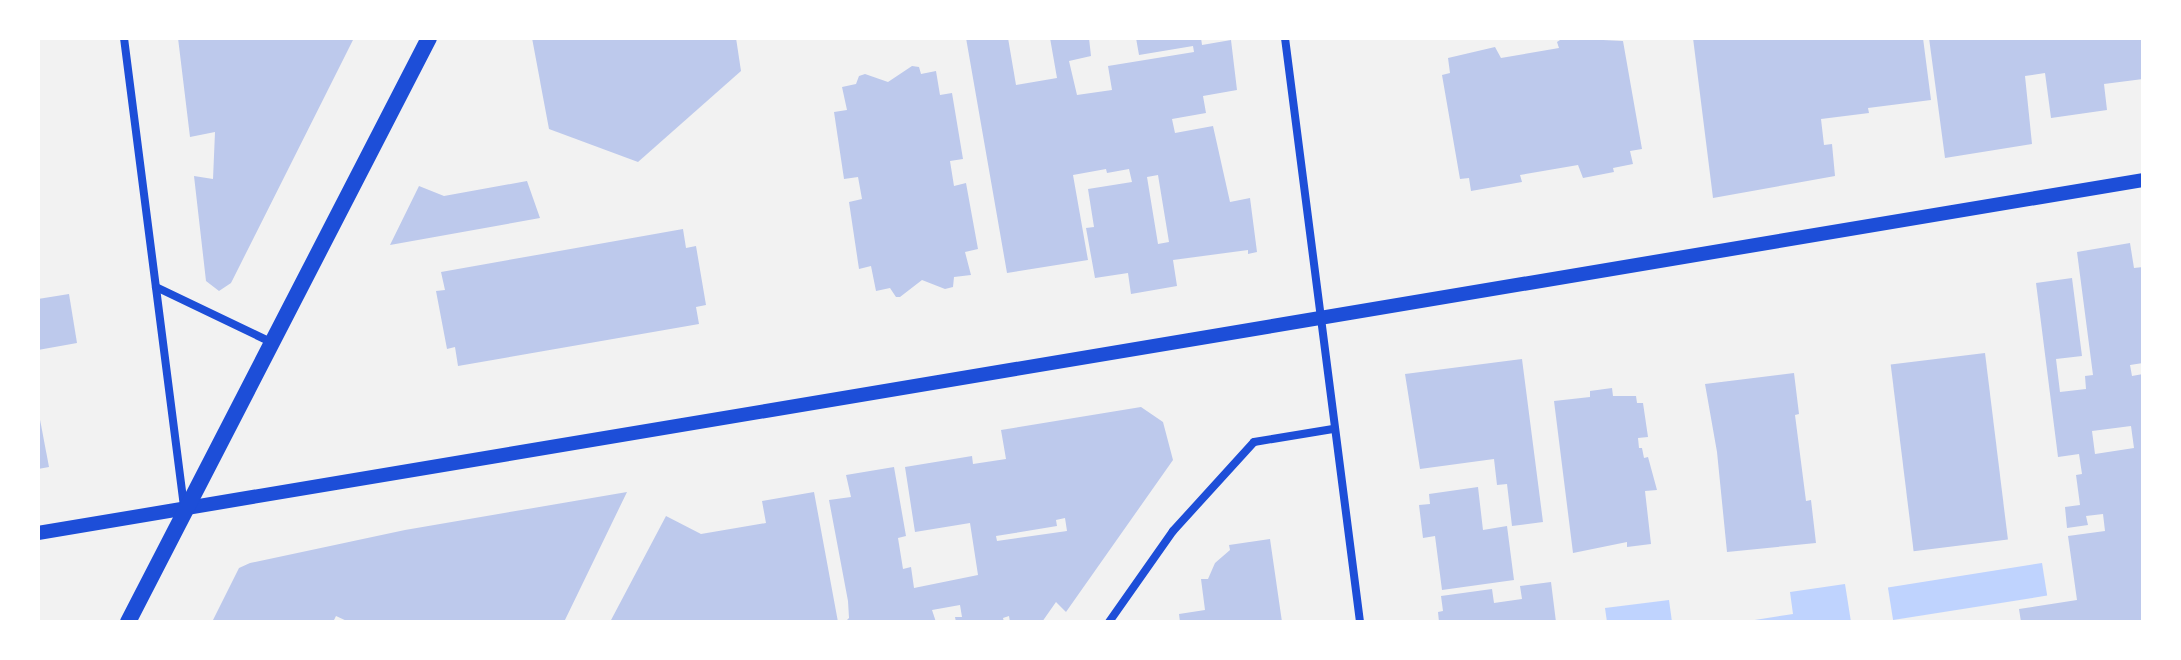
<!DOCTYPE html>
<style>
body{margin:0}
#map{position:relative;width:2181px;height:660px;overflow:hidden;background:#f2f2f2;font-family:"Crimson Pro",serif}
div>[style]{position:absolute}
.water>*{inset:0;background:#bfd3fe;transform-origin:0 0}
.building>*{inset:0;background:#bdc9ec;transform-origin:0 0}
.minor>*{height:8px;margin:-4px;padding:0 4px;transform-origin:4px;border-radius:4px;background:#1d4ed8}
.tertiary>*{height:14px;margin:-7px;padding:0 7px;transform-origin:7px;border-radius:7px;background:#1d4ed8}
.secondary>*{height:16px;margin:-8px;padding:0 8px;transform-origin:8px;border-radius:8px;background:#1d4ed8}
span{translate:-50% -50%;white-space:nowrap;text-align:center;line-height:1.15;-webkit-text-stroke:6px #fff;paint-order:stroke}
.frame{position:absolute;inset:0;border:40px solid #fff;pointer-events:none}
</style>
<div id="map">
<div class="water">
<i style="left:2042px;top:563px;width:33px;height:156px;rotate:81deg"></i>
<i style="clip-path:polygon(1845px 584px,1851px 622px,1742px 622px,1793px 614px,1790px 592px)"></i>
<i style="clip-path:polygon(1669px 600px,1672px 622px,1607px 622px,1605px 608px)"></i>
</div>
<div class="building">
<i style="clip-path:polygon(178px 38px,354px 38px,231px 283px,219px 291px,206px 281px,194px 176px,213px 179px,215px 132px,190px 137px)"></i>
<i style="clip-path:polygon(532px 38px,736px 38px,741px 71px,638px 162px,549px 129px)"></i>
<i style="clip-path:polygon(evenodd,966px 38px,1008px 38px,1016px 85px,1057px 78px,1050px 38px,1089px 38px,1091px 56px,1069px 61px,1077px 95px,1112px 90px,1108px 66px,1194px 52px,1193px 46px,1139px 55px,1136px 38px,1201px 38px,1202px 45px,1231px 40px,1237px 90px,1203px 96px,1206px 113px,1172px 119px,1175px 133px,1213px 126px,1230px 202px,1250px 198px,1257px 252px,1248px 254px,1248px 250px,1173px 260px,1177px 286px,1131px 294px,1128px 273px,1095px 278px,1086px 228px,1094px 227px,1088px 189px,1132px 182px,1129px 169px,1107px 173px,1106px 169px,1073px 175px,1088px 260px,1007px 273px,966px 38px,1158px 175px,1169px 242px,1158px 244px,1147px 177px,1158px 175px)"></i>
<i style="clip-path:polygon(1563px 38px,1623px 41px,1642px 149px,1630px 151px,1633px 164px,1613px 168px,1614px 172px,1583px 178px,1578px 165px,1520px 175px,1522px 182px,1471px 191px,1469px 178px,1460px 179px,1442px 75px,1450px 73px,1448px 58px,1495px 47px,1501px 58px,1559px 48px,1557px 42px)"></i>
<i style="clip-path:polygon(1693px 38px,1923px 38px,1931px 100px,1868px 108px,1869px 113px,1821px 119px,1824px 145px,1832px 144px,1835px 176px,1713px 198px)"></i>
<i style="clip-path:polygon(1929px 38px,2143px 38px,2143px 79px,2104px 84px,2107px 110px,2051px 118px,2045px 73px,2025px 76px,2032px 144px,1945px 158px)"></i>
<i style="clip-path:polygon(912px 66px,919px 67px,921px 74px,936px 71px,940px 95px,952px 93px,963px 159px,950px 161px,954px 186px,966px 183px,978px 249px,965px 252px,971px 275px,954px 277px,953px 287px,945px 289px,922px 280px,900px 297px,896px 297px,890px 288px,876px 291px,871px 266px,859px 269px,849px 202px,862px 199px,858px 177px,844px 179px,834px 112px,847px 110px,842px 87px,856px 84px,859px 76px,865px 74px,888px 82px)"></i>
<i style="clip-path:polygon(527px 181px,540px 218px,390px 245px,419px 186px,444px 196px)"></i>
<i style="clip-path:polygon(683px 229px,686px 248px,696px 246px,706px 305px,696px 307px,699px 324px,458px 366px,455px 347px,447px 349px,436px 291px,445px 290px,441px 272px)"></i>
<i style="clip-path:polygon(evenodd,2130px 243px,2134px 268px,2143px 267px,2143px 363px,2130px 365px,2132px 376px,2143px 374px,2143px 622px,2021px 622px,2019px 609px,2077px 600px,2068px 536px,2105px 531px,2103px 514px,2086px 516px,2088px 525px,2067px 528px,2065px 507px,2080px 505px,2076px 475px,2082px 474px,2079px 454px,2058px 457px,2036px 283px,2072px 278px,2082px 356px,2056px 359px,2060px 392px,2086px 389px,2085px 376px,2093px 375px,2077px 252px,2130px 243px,2131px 426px,2134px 448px,2095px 454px,2092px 431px,2131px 426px)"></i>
<i style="clip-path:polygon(69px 294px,77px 343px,38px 350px,38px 299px)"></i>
<i style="left:1985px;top:353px;width:188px;height:95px;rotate:83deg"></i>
<i style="clip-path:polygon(1522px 359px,1543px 522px,1512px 526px,1507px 484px,1497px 485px,1494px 459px,1420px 469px,1405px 374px)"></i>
<i style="clip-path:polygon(1794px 373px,1799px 414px,1795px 415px,1806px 501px,1811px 500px,1816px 543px,1727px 552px,1717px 452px,1705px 384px)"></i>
<i style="clip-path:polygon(1612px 388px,1613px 396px,1636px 396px,1637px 403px,1643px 403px,1648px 437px,1638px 438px,1639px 448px,1642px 448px,1644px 458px,1648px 457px,1657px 490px,1645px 491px,1651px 544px,1627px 547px,1627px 542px,1573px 553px,1554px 401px,1590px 397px,1590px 391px)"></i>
<i style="clip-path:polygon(evenodd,1141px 407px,1163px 422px,1173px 460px,1066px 612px,1056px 602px,1042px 622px,1010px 622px,1009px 616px,1003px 618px,1004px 622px,956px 622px,955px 617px,962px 617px,960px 605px,932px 610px,936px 622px,845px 622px,849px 618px,848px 601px,829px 500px,851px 497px,846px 475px,894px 467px,906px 536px,898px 538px,903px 569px,911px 567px,914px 588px,978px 575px,970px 523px,915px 532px,905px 467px,972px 456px,973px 464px,1006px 459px,1001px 430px,1141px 407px,1065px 518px,1067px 531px,997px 541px,996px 536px,1057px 526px,1056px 520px,1065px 518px)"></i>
<i style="clip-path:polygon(38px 409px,49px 467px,38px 469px)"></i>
<i style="clip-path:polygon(1478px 487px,1483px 530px,1507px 526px,1514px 580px,1442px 590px,1435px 536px,1423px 538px,1419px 505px,1430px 504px,1429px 494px)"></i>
<i style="clip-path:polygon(627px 492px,564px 622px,349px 622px,336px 616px,333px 622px,212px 622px,239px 568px,250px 563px,405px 530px)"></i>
<i style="clip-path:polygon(814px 492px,838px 622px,610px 622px,666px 516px,701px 534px,766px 523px,762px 501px)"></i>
<i style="clip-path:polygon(1270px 539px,1282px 622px,1180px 622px,1179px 614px,1205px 610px,1201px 579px,1208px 579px,1215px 563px,1230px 550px,1229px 545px)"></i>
<i style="clip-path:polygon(1551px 582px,1556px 622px,1439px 622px,1438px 612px,1443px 611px,1441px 596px,1492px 589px,1494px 603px,1522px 599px,1520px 586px)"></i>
</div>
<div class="minor">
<i style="left:124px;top:38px;width:474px;rotate:82.7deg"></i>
<i style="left:1285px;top:38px;width:589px;rotate:82.68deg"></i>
<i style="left:156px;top:287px;width:127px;rotate:25.6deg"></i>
<i style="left:1109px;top:622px;width:111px;rotate:-54.9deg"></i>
<i style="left:1173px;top:531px;width:120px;rotate:-47.7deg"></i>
<i style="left:1254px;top:442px;width:80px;rotate:-9.3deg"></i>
</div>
<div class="tertiary">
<i style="left:38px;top:533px;width:2134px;rotate:-9.52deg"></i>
</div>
<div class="secondary">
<i style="left:128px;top:622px;width:657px;rotate:-62.73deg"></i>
</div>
<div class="frame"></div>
</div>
